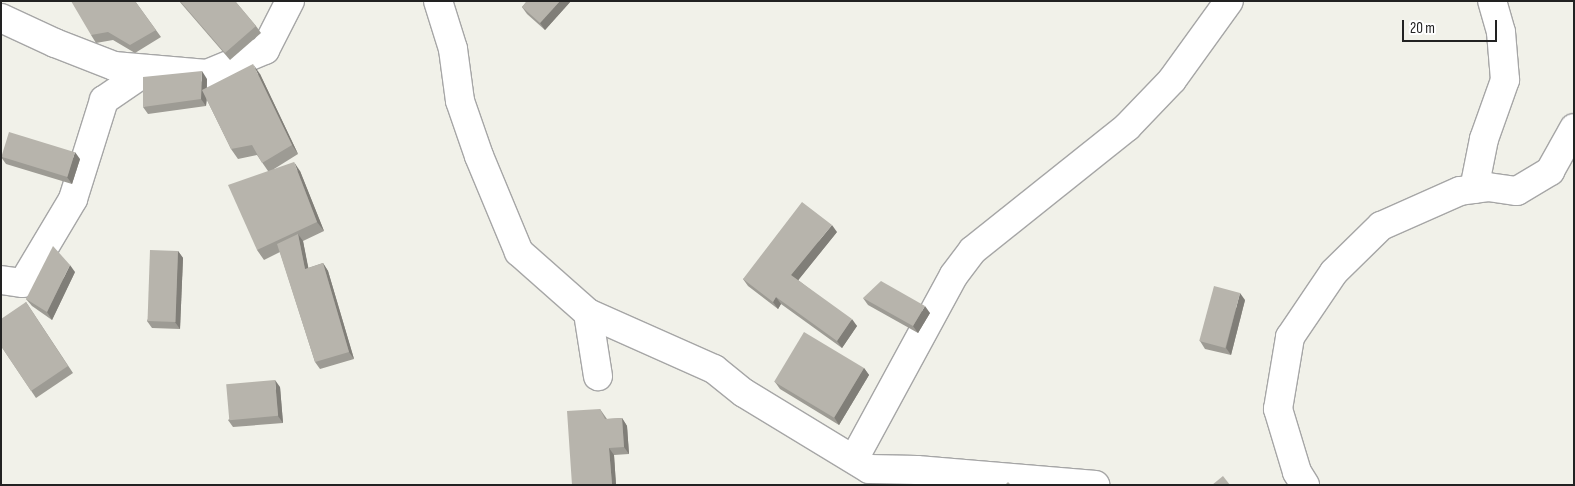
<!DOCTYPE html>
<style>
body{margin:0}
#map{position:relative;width:1575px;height:486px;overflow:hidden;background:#f1f1e9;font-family:"Sofia Sans Condensed",sans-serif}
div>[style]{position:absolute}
.roads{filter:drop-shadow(1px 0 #a6a6a6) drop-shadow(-1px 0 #a6a6a6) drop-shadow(0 1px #a6a6a6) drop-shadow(0 -1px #a6a6a6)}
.minor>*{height:28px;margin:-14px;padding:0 14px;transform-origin:14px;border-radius:14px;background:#fff}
.wall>*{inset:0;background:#9d9b94}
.shaded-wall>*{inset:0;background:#807e78}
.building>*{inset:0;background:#b7b4ac;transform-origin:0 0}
span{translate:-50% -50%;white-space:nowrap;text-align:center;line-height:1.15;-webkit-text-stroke:4.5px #fff;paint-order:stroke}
.frame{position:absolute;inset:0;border:2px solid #222;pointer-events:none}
.scale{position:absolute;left:1402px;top:20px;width:95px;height:22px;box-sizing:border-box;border:2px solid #222;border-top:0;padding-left:6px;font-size:15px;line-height:18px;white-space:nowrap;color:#222;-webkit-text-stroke:4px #fff;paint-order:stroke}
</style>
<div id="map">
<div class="roads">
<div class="minor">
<i style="left:438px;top:1px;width:50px;rotate:72.6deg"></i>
<i style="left:453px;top:49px;width:52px;rotate:82.3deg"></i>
<i style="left:460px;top:101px;width:58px;rotate:70.9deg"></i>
<i style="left:479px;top:156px;width:104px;rotate:67.4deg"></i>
<i style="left:519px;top:252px;width:92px;rotate:41.5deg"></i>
<i style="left:588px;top:313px;width:138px;rotate:24deg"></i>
<i style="left:714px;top:369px;width:38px;rotate:39deg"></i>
<i style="left:744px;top:393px;width:146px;rotate:31.3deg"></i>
<i style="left:869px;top:469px;width:48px;rotate:1.2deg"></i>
<i style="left:917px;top:470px;width:179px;rotate:4.8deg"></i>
<i style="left:1px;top:18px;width:60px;rotate:24.8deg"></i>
<i style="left:55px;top:43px;width:63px;rotate:21.3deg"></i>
<i style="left:114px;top:66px;width:93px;rotate:4.9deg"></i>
<i style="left:207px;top:74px;width:63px;rotate:-22.5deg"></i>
<i style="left:265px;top:50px;width:55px;rotate:-63deg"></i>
<i style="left:1474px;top:189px;width:51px;rotate:-78.7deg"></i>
<i style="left:1484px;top:139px;width:63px;rotate:-70.4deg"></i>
<i style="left:1505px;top:80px;width:48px;rotate:-94.8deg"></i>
<i style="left:1501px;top:32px;width:32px;rotate:-106deg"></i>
<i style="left:1px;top:280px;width:22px;rotate:8deg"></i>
<i style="left:23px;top:283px;width:98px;rotate:-59.2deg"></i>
<i style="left:73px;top:199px;width:104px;rotate:-72.6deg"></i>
<i style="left:104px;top:100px;width:53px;rotate:-34.3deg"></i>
<i style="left:588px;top:313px;width:64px;rotate:81deg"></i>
<i style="left:854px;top:459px;width:209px;rotate:-61.5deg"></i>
<i style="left:954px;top:275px;width:31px;rotate:-53deg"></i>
<i style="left:973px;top:250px;width:197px;rotate:-38.6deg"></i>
<i style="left:1127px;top:127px;width:65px;rotate:-46.2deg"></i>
<i style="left:1172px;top:80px;width:97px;rotate:-54.2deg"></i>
<i style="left:1305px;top:485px;width:15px;rotate:-122deg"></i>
<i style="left:1297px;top:472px;width:66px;rotate:-106.8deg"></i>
<i style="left:1278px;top:409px;width:73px;rotate:-80.5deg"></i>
<i style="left:1290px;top:337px;width:78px;rotate:-55.9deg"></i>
<i style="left:1334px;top:272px;width:66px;rotate:-44.4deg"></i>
<i style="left:1381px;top:226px;width:86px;rotate:-23.9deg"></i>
<i style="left:1460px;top:191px;width:28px;rotate:-8deg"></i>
<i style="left:1488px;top:187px;width:29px;rotate:8deg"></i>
<i style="left:1517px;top:191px;width:39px;rotate:-31deg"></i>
<i style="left:1550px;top:171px;width:49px;rotate:-60.8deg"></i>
</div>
</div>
<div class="wall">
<i style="clip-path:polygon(135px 1px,161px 37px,135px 53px,113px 40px,96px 43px,91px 35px)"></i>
<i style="clip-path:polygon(179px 1px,235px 1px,256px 26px,261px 33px,230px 60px)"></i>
<i style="clip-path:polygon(527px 1px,571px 1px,545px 30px,527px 14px,522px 7px)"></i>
<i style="clip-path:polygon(260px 74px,298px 154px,274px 169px,300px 171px,324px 231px,303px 241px,308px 268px,323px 263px,328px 271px,354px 359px,320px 369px,315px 362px,280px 252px,264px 260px,257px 250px,268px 171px,257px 155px,238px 159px,231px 149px,207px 100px,206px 106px,148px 114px,143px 107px,207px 79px,207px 88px)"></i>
<i style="clip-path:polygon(1px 157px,80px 159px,72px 184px,6px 164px)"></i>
<i style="clip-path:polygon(837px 232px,798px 280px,857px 326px,842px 348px,781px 304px,778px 309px,748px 286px,743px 279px)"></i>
<i style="clip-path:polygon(178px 251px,183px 258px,180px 329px,152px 328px,147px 321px)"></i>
<i style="clip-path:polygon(75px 272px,52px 320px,32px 306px,26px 299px)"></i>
<i style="clip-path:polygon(863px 298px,930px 313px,918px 333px,868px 305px)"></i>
<i style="clip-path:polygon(1245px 300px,1231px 355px,1205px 349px,1200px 341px)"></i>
<i style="clip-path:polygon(26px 302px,73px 373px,36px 398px,1px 346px)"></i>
<i style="clip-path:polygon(864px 368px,869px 375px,839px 425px,780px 389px,775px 382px)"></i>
<i style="clip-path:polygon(280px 387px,283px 423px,233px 427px,228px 420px)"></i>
<i style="clip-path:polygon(600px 409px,607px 419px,622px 418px,627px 426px,629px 454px,614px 455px,616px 485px,572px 485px)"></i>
</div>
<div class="shaded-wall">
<i style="clip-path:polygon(560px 1px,571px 1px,545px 30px,540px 23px)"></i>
<i style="clip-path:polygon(253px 64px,260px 74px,298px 154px,292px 145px)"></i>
<i style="clip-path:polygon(202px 71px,207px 79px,206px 106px,201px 99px)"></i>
<i style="clip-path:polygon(75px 152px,80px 159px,72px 184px,67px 177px)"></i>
<i style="clip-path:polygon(294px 162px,300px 171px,324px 231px,317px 222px)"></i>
<i style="clip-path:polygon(832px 225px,837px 232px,796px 283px,791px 275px)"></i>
<i style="clip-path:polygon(298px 234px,303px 241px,310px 276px,305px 269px)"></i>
<i style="clip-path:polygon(178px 251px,183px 258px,180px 329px,175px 322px)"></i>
<i style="clip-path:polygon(323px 263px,328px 271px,354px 359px,349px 352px)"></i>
<i style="clip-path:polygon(70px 265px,75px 272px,52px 320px,47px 312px)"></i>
<i style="clip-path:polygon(1240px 293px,1245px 300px,1231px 355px,1226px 348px)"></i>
<i style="clip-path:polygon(776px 297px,781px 304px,778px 309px,773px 302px)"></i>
<i style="clip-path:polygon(925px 306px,930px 313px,918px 333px,913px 326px)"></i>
<i style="clip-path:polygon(852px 319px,857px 326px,842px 348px,837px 341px)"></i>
<i style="clip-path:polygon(864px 368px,869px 375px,839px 425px,834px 417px)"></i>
<i style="clip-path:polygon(275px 380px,280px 387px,283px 423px,278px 416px)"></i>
<i style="clip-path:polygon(622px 418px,627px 426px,629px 454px,624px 447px)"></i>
<i style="clip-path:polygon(609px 448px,614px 455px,616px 485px,613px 485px,612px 484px)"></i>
</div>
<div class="building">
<i style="clip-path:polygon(71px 1px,135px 1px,156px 30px,130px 45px,108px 32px,91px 35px)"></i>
<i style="clip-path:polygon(180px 1px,235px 1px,256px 26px,225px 53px)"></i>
<i style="clip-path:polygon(527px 1px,560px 1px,540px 23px,522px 7px)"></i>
<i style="clip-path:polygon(253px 64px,292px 145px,262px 163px,252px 145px,231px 149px,202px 90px)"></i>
<i style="clip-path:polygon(202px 71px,201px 99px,143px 107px,143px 77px)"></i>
<i style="left:9px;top:132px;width:69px;height:26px;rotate:17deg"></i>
<i style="clip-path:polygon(294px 162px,317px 222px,257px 250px,228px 185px)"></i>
<i style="clip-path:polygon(802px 202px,832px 225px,791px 275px,852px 319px,837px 341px,776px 297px,773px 302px,743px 279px)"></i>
<i style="clip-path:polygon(298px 234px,305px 269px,323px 263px,349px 352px,315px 362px,277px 244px)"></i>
<i style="clip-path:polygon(53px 246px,70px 265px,47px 312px,26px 299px)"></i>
<i style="left:150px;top:250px;width:28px;height:71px;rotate:2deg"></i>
<i style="clip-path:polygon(881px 281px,925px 306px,913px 326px,863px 298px)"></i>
<i style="left:1214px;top:286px;width:27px;height:57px;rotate:15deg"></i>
<i style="clip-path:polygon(26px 302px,68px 366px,31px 391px,1px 346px,1px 319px)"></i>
<i style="left:804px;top:332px;width:70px;height:58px;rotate:31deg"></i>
<i style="left:275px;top:380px;width:36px;height:49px;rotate:85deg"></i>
<i style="clip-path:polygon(600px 409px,605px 419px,622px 418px,624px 447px,609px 448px,612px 484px,594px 485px,572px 485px,567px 411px)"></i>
<i style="clip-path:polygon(1223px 476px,1230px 485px,1212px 485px)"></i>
<i style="clip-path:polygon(1008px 482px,1011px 485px,1005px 485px)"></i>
</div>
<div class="frame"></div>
<div class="scale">20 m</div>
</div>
